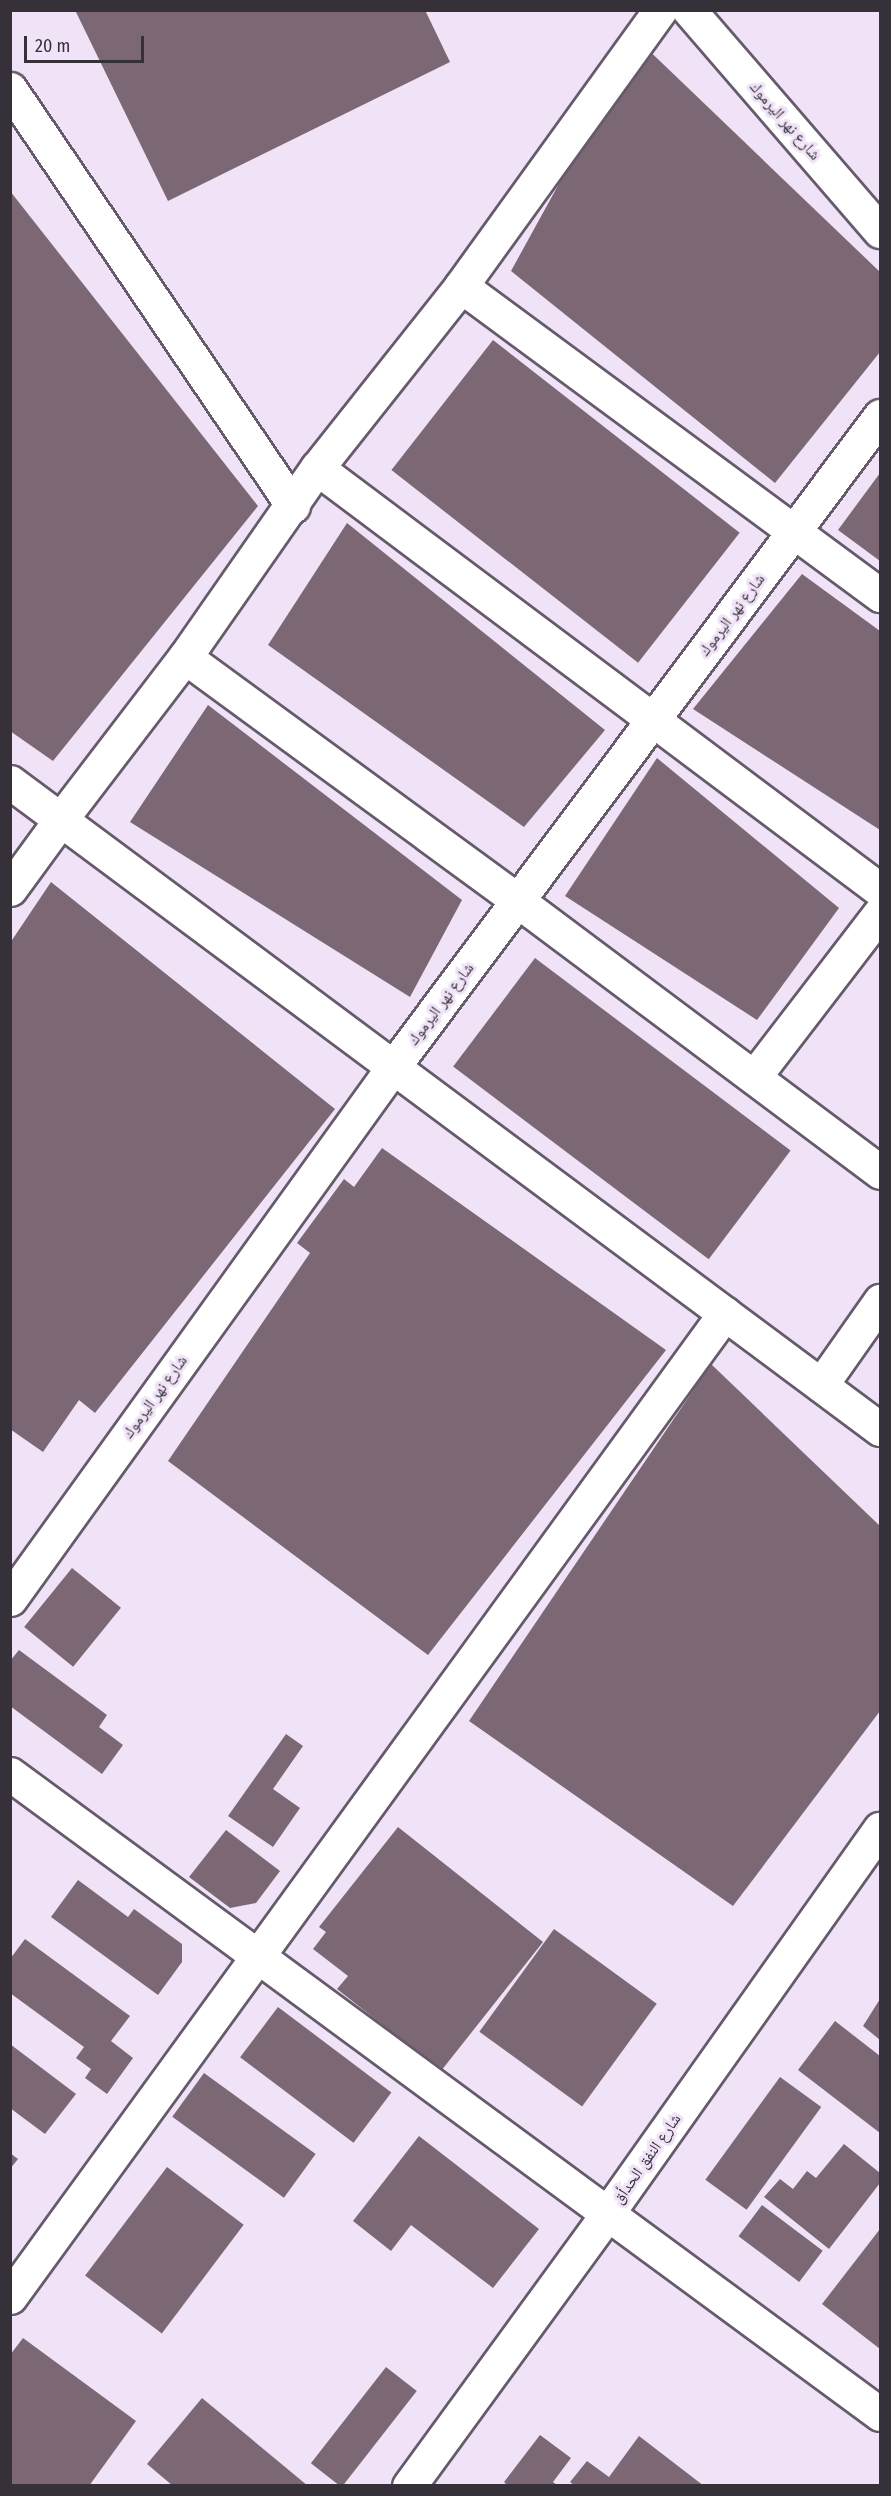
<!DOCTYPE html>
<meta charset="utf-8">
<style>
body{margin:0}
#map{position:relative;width:891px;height:2496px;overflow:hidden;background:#f0e3f7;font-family:"Fira Sans Condensed","Noto Naskh Arabic",sans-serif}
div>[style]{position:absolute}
.building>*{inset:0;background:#7c6874;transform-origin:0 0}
.roads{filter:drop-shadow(2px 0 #665a6b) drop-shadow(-2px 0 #665a6b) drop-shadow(0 2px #665a6b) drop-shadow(0 -2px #665a6b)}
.minor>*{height:33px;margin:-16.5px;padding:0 16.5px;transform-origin:16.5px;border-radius:16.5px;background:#fff}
.major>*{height:33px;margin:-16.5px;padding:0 16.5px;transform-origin:16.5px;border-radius:16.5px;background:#fff}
span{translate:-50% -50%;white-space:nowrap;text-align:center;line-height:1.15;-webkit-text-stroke:6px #f0e3f7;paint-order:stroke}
.street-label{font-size:16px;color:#363138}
.frame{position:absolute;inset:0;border:12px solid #363138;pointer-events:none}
.scale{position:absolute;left:24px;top:36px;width:120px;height:27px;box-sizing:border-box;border:3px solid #363138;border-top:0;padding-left:8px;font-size:18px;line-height:21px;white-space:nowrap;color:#363138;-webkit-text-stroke:4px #f0e3f7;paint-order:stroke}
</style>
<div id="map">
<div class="building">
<i style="clip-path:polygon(75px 10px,425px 10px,450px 62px,168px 201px)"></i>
<i style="clip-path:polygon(638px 40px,880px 272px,880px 352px,775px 483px,511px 271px)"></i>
<i style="clip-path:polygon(10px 191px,258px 506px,53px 761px,10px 731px)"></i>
<i style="left:493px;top:340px;width:313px;height:165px;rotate:38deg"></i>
<i style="clip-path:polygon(880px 473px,880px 561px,838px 530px)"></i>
<i style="clip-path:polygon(347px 523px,605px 730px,524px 827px,268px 645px)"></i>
<i style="clip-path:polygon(802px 574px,880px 631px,880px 830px,693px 709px)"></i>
<i style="clip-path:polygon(208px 705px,462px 900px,410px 997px,130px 822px)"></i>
<i style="clip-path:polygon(657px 758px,839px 908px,757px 1020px,565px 896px)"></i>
<i style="clip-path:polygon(51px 882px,335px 1109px,95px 1413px,79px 1400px,43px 1452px,10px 1429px,10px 943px)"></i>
<i style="left:535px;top:958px;width:320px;height:136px;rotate:37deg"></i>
<i style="clip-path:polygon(382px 1148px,666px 1350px,428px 1655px,168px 1461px,310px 1253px,297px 1243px,344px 1179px,354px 1187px)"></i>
<i style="clip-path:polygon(711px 1364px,880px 1526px,880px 1711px,733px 1906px,469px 1721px)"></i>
<i style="left:72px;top:1568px;width:63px;height:76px;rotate:39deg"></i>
<i style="clip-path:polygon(19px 1650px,107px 1715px,99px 1727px,123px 1745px,102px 1774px,10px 1706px,10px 1661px)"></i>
<i style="clip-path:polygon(286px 1734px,303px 1746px,273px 1789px,300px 1808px,273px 1847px,228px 1816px)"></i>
<i style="clip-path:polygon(398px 1827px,543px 1942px,441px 2071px,337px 1989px,348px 1976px,313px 1949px,326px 1932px,319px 1927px)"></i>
<i style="clip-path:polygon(226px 1830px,280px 1871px,256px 1903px,230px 1908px,189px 1877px)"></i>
<i style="clip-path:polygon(78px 1880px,128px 1917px,134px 1909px,182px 1944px,182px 1962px,158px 1995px,51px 1917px)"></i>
<i style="left:554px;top:1929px;width:127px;height:127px;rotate:36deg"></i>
<i style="clip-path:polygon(25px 1939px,130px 2016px,111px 2041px,133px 2058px,107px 2094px,85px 2078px,91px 2069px,76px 2058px,84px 2047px,10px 1993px,10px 1959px)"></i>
<i style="clip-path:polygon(880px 1999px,880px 2040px,863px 2026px)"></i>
<i style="left:278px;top:2007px;width:142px;height:63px;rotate:37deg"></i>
<i style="clip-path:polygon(835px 2021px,880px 2056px,880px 2133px,798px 2070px)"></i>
<i style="clip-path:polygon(10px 2044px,76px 2094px,45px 2134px,10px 2108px)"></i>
<i style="left:204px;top:2073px;width:138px;height:54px;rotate:36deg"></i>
<i style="left:780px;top:2077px;width:51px;height:127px;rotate:36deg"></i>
<i style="clip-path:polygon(419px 2136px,539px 2229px,493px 2288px,411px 2225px,391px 2251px,353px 2221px)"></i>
<i style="clip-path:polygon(844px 2144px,880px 2173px,880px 2183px,829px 2249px,764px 2197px,780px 2179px,793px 2189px,807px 2171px,816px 2178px)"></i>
<i style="clip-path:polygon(10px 2153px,18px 2159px,10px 2169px)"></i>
<i style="left:167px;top:2167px;width:96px;height:136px;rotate:37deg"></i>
<i style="left:762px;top:2205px;width:76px;height:39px;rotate:37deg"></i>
<i style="clip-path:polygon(880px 2229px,880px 2349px,822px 2304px)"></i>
<i style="clip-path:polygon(23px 2338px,136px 2421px,89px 2486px,10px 2486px,10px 2355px)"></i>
<i style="left:386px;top:2367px;width:39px;height:122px;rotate:38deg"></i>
<i style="clip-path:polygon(202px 2398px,308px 2486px,173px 2486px,147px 2464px)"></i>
<i style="clip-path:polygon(540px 2435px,571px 2458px,553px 2482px,558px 2486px,508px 2486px,504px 2482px)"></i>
<i style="clip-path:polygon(639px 2436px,704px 2486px,575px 2486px,570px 2482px,587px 2461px,609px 2477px)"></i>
</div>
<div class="roads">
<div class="minor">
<i style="left:689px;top:10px;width:292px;rotate:49.2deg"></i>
<i style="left:10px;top:89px;width:504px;rotate:55.84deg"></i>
<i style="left:461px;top:286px;width:521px;rotate:36.41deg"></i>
<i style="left:317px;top:468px;width:704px;rotate:36.85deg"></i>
<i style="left:185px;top:657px;width:413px;rotate:36.2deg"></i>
<i style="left:518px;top:901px;width:452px;rotate:36.8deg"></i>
<i style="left:10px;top:782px;width:1084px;rotate:36.64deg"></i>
<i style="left:10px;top:889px;width:87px;rotate:-53.9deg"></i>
<i style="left:61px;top:819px;width:204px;rotate:-52.6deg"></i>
<i style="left:185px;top:657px;width:231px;rotate:-55.1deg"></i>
<i style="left:317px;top:468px;width:232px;rotate:-51.6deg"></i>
<i style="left:461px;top:286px;width:340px;rotate:-54.2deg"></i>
<i style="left:754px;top:1077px;width:207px;rotate:-52.5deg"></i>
<i style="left:821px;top:1385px;width:103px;rotate:-54.9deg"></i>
<i style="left:10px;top:1599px;width:656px;rotate:-54.25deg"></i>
<i style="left:393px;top:1067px;width:813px;rotate:-53.2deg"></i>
<i style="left:10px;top:1774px;width:1080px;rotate:36.34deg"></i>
<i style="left:10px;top:2297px;width:1216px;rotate:-54deg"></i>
</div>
<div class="major">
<i style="left:409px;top:2486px;width:336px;rotate:-53.9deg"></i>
<i style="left:607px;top:2214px;width:472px;rotate:-54.7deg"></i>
</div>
</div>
<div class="street-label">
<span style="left:785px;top:121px;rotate:49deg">شارع نهر اليرموك</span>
<span style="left:732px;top:615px;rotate:-53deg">شارع نهر اليرموك</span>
<span style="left:441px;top:1004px;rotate:-53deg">شارع نهر اليرموك</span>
<span style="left:155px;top:1397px;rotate:-54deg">شارع نهر اليرموك</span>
<span style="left:647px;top:2159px;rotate:-55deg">شارع النفق الحدأق</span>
</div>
<div class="frame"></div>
<div class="scale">20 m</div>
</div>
